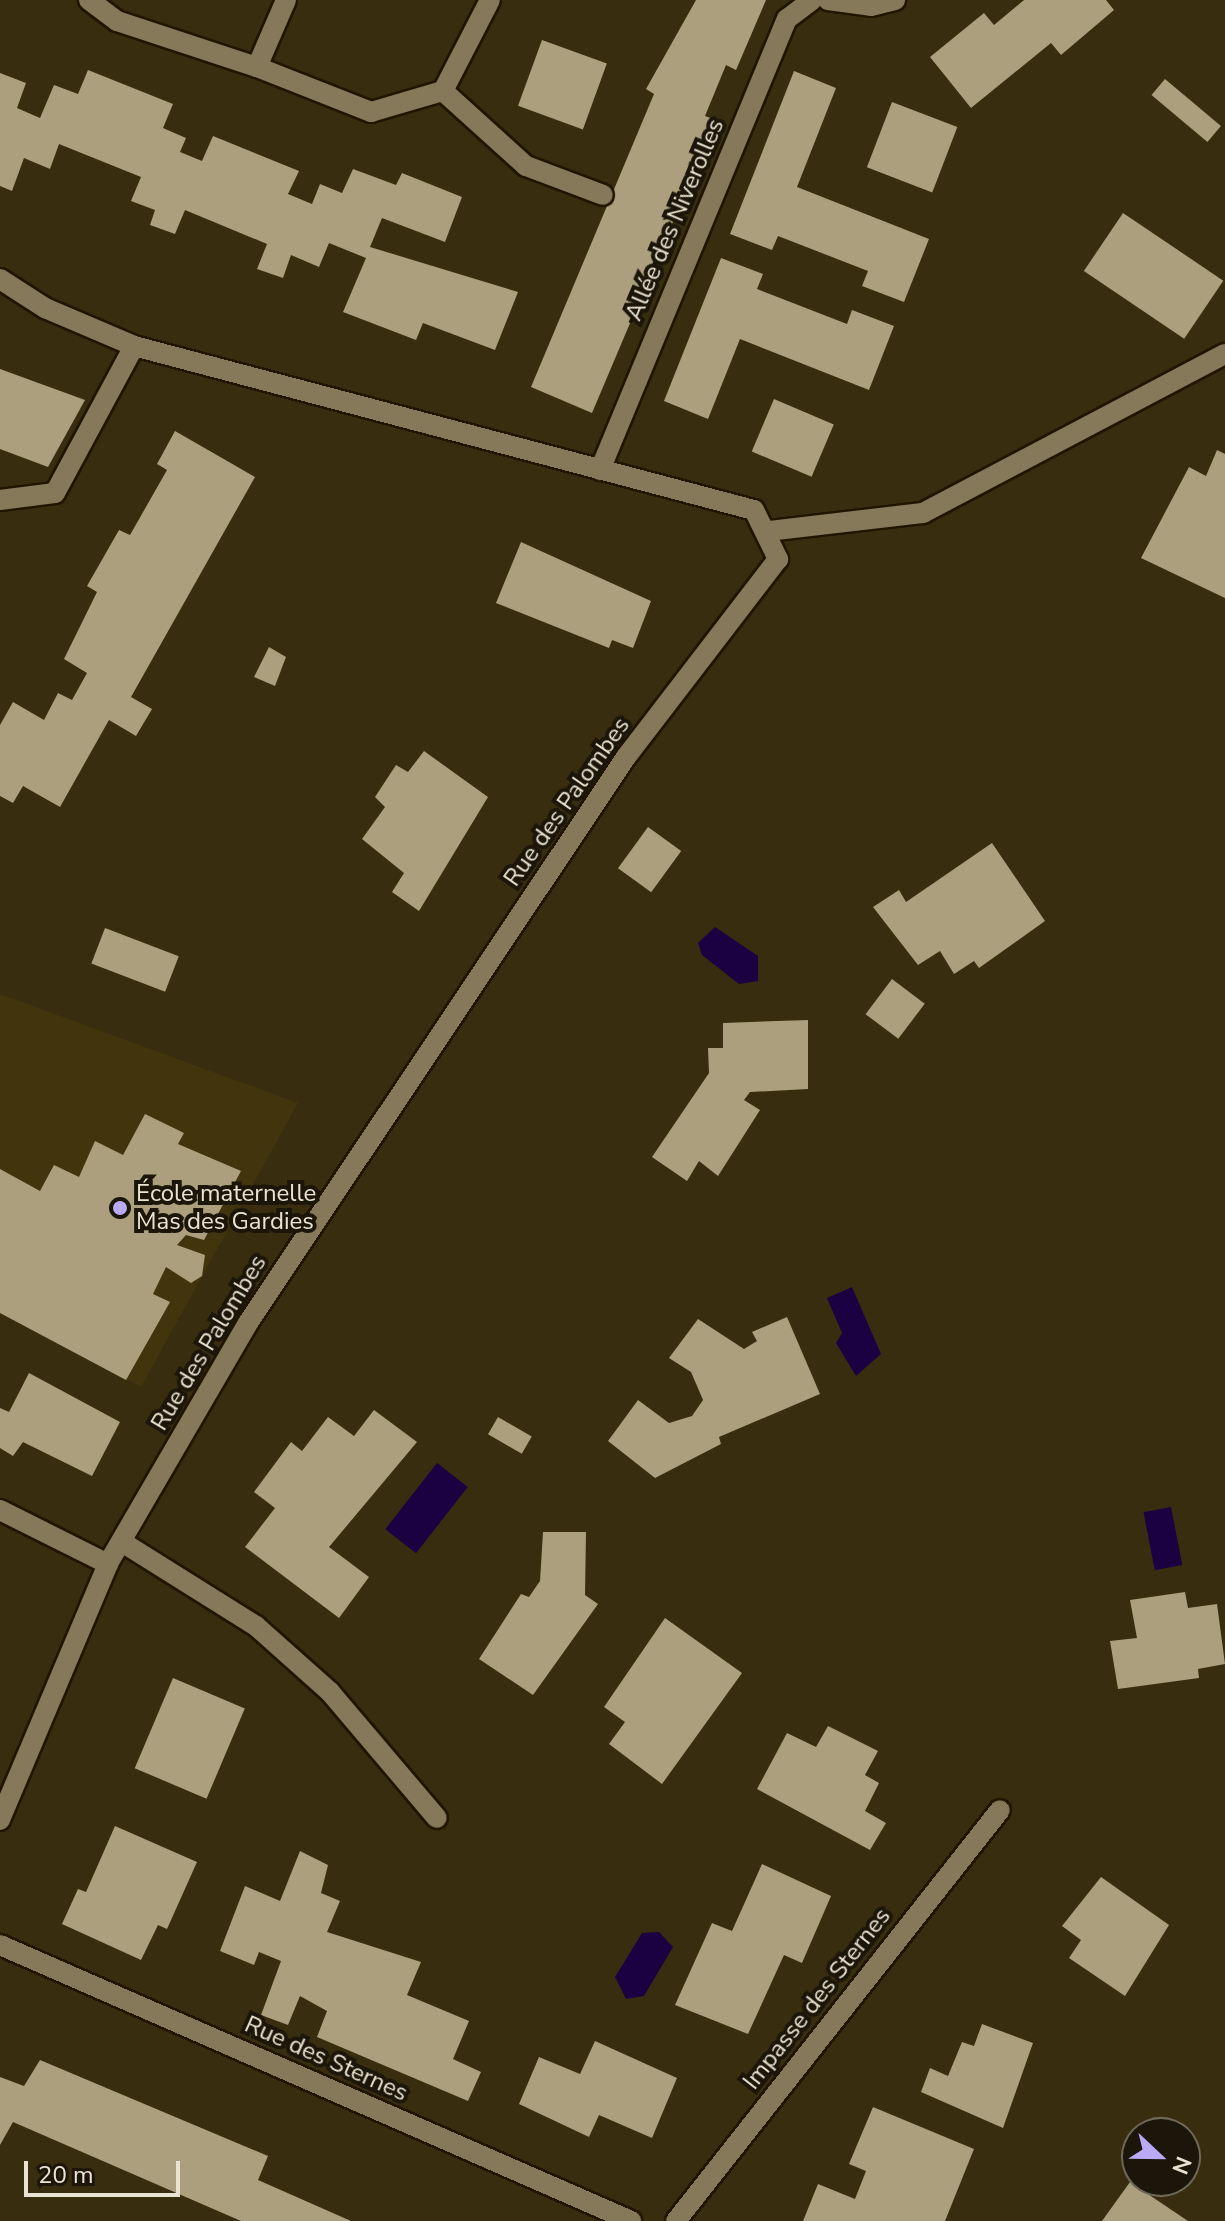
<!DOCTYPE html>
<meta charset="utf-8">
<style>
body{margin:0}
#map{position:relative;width:1225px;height:2221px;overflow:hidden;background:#382d0e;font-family:"Nunito Sans",sans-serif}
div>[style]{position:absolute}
.built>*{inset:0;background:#42350d}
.water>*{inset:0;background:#1b0042;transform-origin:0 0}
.building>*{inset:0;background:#ab9f7d;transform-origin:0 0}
.roads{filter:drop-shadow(2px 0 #1f1500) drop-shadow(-2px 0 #1f1500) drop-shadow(0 2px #1f1500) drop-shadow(0 -2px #1f1500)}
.service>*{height:20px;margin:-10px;padding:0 10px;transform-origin:10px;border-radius:10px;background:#857959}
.minor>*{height:20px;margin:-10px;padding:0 10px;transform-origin:10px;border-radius:10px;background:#857959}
.dots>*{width:22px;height:22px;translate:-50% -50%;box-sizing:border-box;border:4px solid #1b1609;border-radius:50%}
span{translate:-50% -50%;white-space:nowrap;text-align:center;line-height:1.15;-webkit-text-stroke:8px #1b1609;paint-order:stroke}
.street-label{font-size:24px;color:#eae3d2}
.poi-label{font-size:24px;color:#eae3d2}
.left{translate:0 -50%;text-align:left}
.north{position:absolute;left:1121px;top:2117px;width:80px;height:80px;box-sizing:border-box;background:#1b1609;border:2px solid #6e6859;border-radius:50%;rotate:112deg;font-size:22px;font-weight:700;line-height:32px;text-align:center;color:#eae3d2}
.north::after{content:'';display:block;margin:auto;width:28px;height:36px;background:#baaaf6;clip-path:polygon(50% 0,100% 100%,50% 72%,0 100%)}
.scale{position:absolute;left:24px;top:2161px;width:156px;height:36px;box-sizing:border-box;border:4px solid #eae3d2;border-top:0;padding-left:10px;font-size:24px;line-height:28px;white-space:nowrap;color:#eae3d2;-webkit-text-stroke:6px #1b1609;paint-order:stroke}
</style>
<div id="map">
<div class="built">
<i style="clip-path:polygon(0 994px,298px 1103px,141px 1387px,0 1313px)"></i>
</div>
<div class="water">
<i style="clip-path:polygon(715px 927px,758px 956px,758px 981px,739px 984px,702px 955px,698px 943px)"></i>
<i style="clip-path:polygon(852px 1287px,881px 1354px,856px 1376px,836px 1343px,842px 1333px,827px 1298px)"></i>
<i style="left:437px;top:1463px;width:39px;height:84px;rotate:38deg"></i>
<i style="left:1171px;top:1507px;width:59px;height:28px;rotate:79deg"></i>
<i style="clip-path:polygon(659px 1932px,673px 1947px,644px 1996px,626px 1999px,615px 1977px,642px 1933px)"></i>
</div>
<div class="building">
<i style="clip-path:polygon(696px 0,766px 0,736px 70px,726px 65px,705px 116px,716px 120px,592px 413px,531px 387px,654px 94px,646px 89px)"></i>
<i style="clip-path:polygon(1024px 0,1106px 0,1114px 10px,1061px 55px,1051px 43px,971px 108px,930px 57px,984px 13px,994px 25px)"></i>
<i style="left:542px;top:40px;width:69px;height:70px;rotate:20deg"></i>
<i style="clip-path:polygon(88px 70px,173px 104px,163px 128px,186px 138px,180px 152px,202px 161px,213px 136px,299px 171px,288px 194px,312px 204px,320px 184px,342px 193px,353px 169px,396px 185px,402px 173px,462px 197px,445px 242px,382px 218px,370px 247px,518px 292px,495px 350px,423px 323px,416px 340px,343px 312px,366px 258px,329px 243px,319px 267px,291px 255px,283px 278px,257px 269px,267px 244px,185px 210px,175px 234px,150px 225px,155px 210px,131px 201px,141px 177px,59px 144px,50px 169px,24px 158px,12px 191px,0 186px,0 73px,26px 83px,17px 108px,40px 118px,54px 85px,78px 94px)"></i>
<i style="clip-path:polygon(794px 71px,836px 88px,797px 187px,929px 239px,904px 302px,862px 286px,868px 271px,778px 236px,772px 250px,730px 234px)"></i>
<i style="left:1165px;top:79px;width:73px;height:21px;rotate:40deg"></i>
<i style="left:892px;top:102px;width:70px;height:70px;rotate:21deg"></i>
<i style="left:1123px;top:213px;width:121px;height:70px;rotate:34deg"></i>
<i style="clip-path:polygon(721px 258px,763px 274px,757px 289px,847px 324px,852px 310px,894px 326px,869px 390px,740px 339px,708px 419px,664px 401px)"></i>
<i style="clip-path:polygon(0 369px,85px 400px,48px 467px,0 449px)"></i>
<i style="left:774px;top:399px;width:65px;height:57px;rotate:23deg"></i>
<i style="clip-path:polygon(175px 431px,255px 477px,131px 697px,152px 709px,136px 736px,109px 720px,60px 807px,23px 786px,13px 803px,0 796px,0 725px,13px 702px,44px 720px,58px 693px,72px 700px,87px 673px,64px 659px,97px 592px,87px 586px,119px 530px,130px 535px,167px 470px,157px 464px)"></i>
<i style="clip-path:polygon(1217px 450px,1225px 454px,1225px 598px,1141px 558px,1189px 467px,1206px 476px)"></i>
<i style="clip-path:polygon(521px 542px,651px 601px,633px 648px,612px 640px,609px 648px,496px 603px)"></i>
<i style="clip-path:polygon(269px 647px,286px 657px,275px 686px,254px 677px)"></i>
<i style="clip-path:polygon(424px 751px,488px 797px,419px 911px,392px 892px,404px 873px,362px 839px,385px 807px,375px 797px,396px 765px,408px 772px)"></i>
<i style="left:648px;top:827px;width:41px;height:51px;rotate:36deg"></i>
<i style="clip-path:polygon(992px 843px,1045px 921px,979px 968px,974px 961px,954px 974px,940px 951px,918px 965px,873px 907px,899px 890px,906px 902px)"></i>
<i style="left:105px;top:928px;width:79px;height:38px;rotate:21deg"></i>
<i style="left:892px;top:979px;width:41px;height:44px;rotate:37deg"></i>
<i style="clip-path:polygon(808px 1020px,808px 1089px,750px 1092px,744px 1100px,760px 1110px,718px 1176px,699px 1161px,687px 1181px,652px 1157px,709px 1073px,708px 1048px,723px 1048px,723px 1023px)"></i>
<i style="clip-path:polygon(145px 1114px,184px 1133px,178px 1144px,241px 1171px,204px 1240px,186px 1235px,177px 1245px,205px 1255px,202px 1276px,191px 1283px,166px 1267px,153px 1294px,170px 1302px,126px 1380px,0 1313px,0 1169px,40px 1191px,54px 1165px,79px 1177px,95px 1141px,123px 1155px)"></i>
<i style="clip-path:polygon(787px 1317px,820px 1394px,719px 1437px,721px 1444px,655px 1478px,608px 1441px,638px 1400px,669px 1423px,692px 1416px,703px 1400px,691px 1372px,669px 1358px,698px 1319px,744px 1349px,757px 1341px,752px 1332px)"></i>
<i style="clip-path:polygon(29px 1373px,120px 1422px,92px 1476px,23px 1442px,13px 1456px,0 1448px,0 1408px,9px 1412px)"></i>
<i style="clip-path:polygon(374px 1410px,417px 1442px,329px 1547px,369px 1577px,339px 1618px,245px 1547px,275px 1508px,254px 1492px,291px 1442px,302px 1451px,328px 1417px,354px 1436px)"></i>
<i style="left:498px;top:1417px;width:39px;height:20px;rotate:30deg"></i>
<i style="clip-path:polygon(543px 1532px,586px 1532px,585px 1595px,598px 1604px,533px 1695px,479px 1659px,521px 1594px,529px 1597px,540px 1581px)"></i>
<i style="clip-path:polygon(1185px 1592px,1188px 1608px,1217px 1604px,1225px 1664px,1198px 1669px,1199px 1678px,1118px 1689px,1110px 1641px,1137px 1638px,1130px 1600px)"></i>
<i style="clip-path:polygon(665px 1618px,742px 1673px,662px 1784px,609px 1744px,625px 1722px,604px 1707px)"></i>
<i style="left:173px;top:1678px;width:78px;height:98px;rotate:23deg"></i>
<i style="clip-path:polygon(828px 1726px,878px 1751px,865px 1775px,879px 1783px,865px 1811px,886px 1823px,870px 1850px,757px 1789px,787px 1733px,816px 1747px)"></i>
<i style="clip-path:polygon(115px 1826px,197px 1862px,167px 1929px,158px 1925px,141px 1960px,62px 1924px,78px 1889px,86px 1892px)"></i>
<i style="clip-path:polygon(300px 1851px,328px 1865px,321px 1893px,340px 1901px,327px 1932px,421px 1962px,407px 1995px,469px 2021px,453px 2059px,481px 2072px,468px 2101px,317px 2037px,327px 2011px,300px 1996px,288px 2025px,261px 2015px,281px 1961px,259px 1952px,254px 1965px,220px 1951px,245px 1886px,280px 1901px)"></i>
<i style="clip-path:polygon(762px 1864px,831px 1896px,802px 1963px,784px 1955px,748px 2034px,675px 2005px,712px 1923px,732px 1931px)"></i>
<i style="clip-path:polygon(1101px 1877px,1169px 1925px,1125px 1996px,1069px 1958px,1081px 1940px,1062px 1926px)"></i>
<i style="clip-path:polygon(982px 2024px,1033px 2043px,1003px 2128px,921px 2092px,930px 2068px,948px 2076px,962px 2042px,974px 2046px)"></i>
<i style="clip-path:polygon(595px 2041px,677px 2078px,652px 2138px,599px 2115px,589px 2137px,519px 2104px,539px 2057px,580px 2074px)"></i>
<i style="clip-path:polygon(40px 2060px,268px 2156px,258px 2180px,351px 2221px,241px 2221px,13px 2122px,0 2145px,0 2077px,24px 2086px)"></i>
<i style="clip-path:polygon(873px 2107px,974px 2149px,945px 2221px,803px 2221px,818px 2184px,855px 2199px,866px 2171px,849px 2164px)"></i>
<i style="clip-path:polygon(1130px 2182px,1188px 2221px,1102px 2221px)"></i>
</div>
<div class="roads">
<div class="service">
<i style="left:0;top:500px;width:55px;rotate:-7.3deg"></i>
<i style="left:55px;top:493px;width:167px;rotate:-61.7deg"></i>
<i style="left:769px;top:531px;width:155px;rotate:-6.7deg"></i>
<i style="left:923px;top:513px;width:341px;rotate:-27.8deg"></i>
</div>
<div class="minor">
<i style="left:89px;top:0;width:35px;rotate:37deg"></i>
<i style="left:117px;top:21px;width:147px;rotate:18.2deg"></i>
<i style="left:286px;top:0;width:73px;rotate:113.4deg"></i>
<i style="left:257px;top:67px;width:123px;rotate:21.5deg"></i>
<i style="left:371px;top:112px;width:75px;rotate:-16.3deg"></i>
<i style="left:443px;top:91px;width:102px;rotate:-62.7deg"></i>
<i style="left:828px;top:0;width:43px;rotate:7.9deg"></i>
<i style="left:871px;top:6px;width:25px;rotate:-14deg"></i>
<i style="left:443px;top:91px;width:112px;rotate:42.1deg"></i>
<i style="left:526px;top:166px;width:82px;rotate:20.6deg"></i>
<i style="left:0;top:279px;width:54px;rotate:32.8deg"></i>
<i style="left:45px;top:308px;width:97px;rotate:23.1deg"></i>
<i style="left:134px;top:346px;width:641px;rotate:14.82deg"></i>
<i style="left:754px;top:510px;width:55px;rotate:63.9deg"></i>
<i style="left:778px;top:559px;width:250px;rotate:127.5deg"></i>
<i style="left:626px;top:757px;width:681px;rotate:123.74deg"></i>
<i style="left:248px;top:1323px;width:279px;rotate:120.2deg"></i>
<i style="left:108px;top:1564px;width:278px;rotate:112.9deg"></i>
<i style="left:600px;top:470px;width:488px;rotate:-67.5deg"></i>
<i style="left:787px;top:19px;width:31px;rotate:-37deg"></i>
<i style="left:0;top:1510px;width:121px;rotate:26.6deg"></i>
<i style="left:122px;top:1542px;width:158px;rotate:32.1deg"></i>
<i style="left:256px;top:1626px;width:99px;rotate:41.7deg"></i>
<i style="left:330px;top:1692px;width:165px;rotate:49.7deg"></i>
<i style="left:0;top:1945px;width:689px;rotate:23.62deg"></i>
<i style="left:676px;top:2221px;width:523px;rotate:-51.75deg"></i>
</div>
</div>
<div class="dots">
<i style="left:120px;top:1208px;background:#baaaf6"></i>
</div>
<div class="street-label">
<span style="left:675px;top:220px;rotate:-67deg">Allée des Niverolles</span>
<span style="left:567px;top:802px;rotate:-55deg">Rue des Palombes</span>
<span style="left:209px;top:1343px;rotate:-59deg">Rue des Palombes</span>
<span style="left:817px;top:1999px;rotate:-52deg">Impasse des Sternes</span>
<span style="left:326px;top:2059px;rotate:24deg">Rue des Sternes</span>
</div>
<div class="poi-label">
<span class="left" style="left:136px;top:1208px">École maternelle<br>Mas des Gardies</span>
</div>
<div class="north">N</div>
<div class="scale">20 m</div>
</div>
